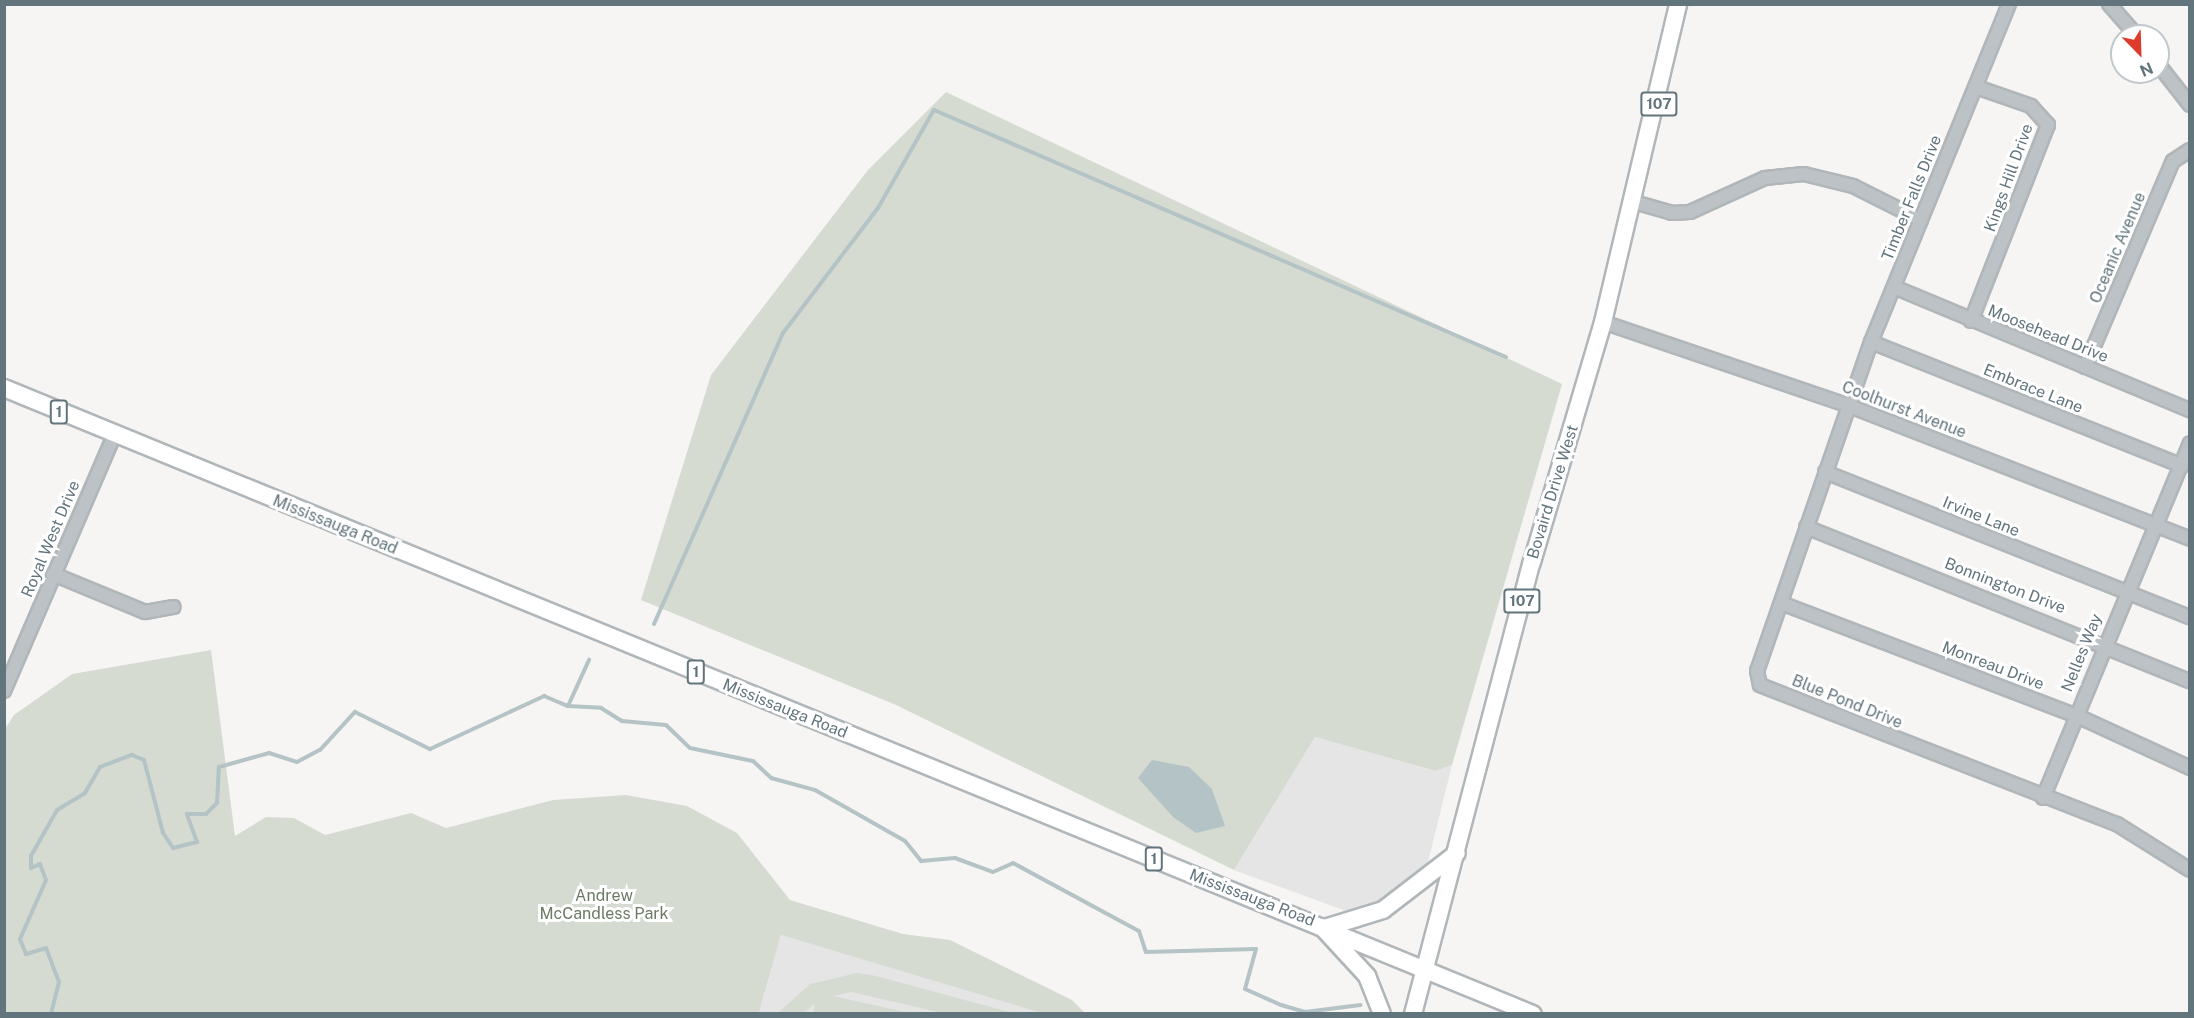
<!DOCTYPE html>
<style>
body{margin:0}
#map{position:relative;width:2194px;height:1018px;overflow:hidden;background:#f6f5f3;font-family:"Public Sans",sans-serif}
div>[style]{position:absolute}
.built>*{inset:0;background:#e4e5e4}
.green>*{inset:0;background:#d6dbd2}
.water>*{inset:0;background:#b4c3c5}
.stream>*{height:4px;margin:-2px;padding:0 2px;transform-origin:2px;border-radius:2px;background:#b4c3c5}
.roads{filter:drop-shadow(2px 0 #b0b6b9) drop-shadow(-2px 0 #b0b6b9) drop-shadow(0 2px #b0b6b9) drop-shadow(0 -2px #b0b6b9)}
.minor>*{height:12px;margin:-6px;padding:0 6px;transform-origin:6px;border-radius:6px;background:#bcc2c5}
.major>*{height:16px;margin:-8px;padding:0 8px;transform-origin:8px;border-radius:8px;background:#fff}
span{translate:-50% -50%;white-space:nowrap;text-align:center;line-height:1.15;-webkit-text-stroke:6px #fff;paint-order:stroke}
.shield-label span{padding:2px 4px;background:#fff;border:2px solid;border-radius:4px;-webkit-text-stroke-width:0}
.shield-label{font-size:15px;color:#62757d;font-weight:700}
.street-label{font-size:16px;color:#62757d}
.park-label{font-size:16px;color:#6c7a64}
.frame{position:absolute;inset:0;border:6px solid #62757d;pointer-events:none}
.north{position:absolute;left:2110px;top:24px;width:60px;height:60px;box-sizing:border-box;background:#fff;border:2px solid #c0c8cb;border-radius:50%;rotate:157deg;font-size:16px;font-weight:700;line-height:24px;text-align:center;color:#62757d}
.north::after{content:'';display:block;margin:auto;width:21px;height:27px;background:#dd3b2c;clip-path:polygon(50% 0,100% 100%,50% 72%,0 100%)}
</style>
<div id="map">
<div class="built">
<i style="clip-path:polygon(1315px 737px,1434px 771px,1452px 765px,1420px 894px,1395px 911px,1368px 919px,1234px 870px)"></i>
<i style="clip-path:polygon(781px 935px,1036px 1010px,1042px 1013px,759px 1014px)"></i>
</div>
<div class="green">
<i style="clip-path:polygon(946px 92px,1562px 384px,1452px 765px,1435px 771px,1315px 737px,1234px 870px,896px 705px,641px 600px,711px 375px,868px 170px)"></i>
<i style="clip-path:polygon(211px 650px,235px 836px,266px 817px,294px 818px,325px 835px,411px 813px,446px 828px,553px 800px,626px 795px,687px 806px,737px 833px,790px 900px,903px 934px,950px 940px,1072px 1000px,1085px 1013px,1042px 1013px,781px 935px,759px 1013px,5px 1013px,5px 729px,14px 715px,72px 674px)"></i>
<i style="clip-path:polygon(857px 973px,876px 976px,1013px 1013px,942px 1013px,852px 992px,833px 996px,910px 1013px,813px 1013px,815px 1004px,803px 1013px,778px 1013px,810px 984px)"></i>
</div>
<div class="water">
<i style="clip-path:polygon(1152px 760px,1189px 767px,1212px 789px,1225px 826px,1196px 833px,1173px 817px,1138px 778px)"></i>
</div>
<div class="stream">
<i style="left:654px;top:624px;width:318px;rotate:-66.1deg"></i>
<i style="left:783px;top:333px;width:157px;rotate:-52.8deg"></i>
<i style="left:878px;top:208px;width:113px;rotate:-60.3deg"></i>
<i style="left:934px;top:110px;width:623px;rotate:23.36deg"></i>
<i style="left:568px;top:706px;width:51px;rotate:-65.5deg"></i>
<i style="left:51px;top:1014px;width:33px;rotate:-76deg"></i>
<i style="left:59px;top:982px;width:36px;rotate:-111deg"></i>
<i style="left:46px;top:948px;width:21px;rotate:163deg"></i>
<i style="left:26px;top:954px;width:16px;rotate:-112deg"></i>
<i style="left:20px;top:939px;width:64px;rotate:-66.2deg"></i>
<i style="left:46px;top:880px;width:17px;rotate:-111deg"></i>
<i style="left:40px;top:864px;width:10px;rotate:156deg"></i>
<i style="left:31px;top:868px;width:12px;rotate:-90deg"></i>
<i style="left:31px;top:856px;width:53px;rotate:-60.5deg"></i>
<i style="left:57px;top:810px;width:33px;rotate:-31deg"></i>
<i style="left:85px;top:793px;width:30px;rotate:-60deg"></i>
<i style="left:100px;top:767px;width:34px;rotate:-21deg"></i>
<i style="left:132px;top:755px;width:13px;rotate:23deg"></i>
<i style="left:144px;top:760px;width:75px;rotate:75.4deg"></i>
<i style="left:163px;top:833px;width:18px;rotate:56deg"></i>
<i style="left:173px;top:848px;width:25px;rotate:-14deg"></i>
<i style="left:197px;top:842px;width:30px;rotate:-110deg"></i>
<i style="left:187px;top:814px;width:19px"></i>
<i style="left:206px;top:814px;width:16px;rotate:-45deg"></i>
<i style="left:217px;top:803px;width:36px;rotate:-87deg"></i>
<i style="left:219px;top:767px;width:52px;rotate:-15.6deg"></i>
<i style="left:269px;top:753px;width:29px;rotate:18deg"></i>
<i style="left:297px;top:762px;width:26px;rotate:-28deg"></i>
<i style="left:320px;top:750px;width:52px;rotate:-47.4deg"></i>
<i style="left:355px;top:712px;width:84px;rotate:26.3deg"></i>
<i style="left:430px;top:749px;width:126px;rotate:-24.9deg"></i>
<i style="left:544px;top:696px;width:26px;rotate:23deg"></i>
<i style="left:568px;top:706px;width:33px;rotate:3deg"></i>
<i style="left:601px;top:708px;width:25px;rotate:32deg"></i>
<i style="left:622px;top:721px;width:44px;rotate:5.2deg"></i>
<i style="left:666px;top:725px;width:33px;rotate:44deg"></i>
<i style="left:690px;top:748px;width:64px;rotate:11.7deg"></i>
<i style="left:753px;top:761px;width:25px;rotate:43deg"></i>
<i style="left:771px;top:778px;width:46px;rotate:15.3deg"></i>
<i style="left:815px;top:790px;width:103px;rotate:29.5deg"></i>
<i style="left:905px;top:841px;width:26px;rotate:51deg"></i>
<i style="left:921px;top:861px;width:34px;rotate:-5deg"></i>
<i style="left:955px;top:858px;width:40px;rotate:20.2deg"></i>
<i style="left:993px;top:872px;width:22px;rotate:-24deg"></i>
<i style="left:1013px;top:863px;width:143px;rotate:28.4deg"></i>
<i style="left:1139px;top:931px;width:22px;rotate:72deg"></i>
<i style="left:1146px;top:952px;width:110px;rotate:-1.6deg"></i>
<i style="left:1256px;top:949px;width:41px;rotate:105.4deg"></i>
<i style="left:1245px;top:989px;width:39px;rotate:24deg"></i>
<i style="left:1281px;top:1005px;width:25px;rotate:16deg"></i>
<i style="left:1305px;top:1012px;width:56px;rotate:-7.1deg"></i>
</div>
<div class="roads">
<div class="minor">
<i style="left:2009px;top:4px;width:365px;rotate:112.2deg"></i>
<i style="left:1871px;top:342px;width:348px;rotate:109.1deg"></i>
<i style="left:1757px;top:671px;width:14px;rotate:78deg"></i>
<i style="left:1760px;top:685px;width:383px;rotate:21.3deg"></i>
<i style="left:2117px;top:824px;width:86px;rotate:32.2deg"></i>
<i style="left:2109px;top:4px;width:43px;rotate:48.8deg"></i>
<i style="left:2158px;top:64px;width:52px;rotate:52deg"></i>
<i style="left:1634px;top:202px;width:40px;rotate:16deg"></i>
<i style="left:1672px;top:213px;width:18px;rotate:-3deg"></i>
<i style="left:1690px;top:212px;width:82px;rotate:-24.4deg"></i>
<i style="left:1765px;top:178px;width:39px;rotate:-6deg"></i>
<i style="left:1804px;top:174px;width:50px;rotate:13.8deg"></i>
<i style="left:1853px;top:186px;width:76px;rotate:26.6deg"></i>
<i style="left:1894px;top:287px;width:321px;rotate:22.6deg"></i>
<i style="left:1971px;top:321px;width:211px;rotate:-68.6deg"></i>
<i style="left:2048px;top:125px;width:25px;rotate:-132deg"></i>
<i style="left:2031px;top:106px;width:58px;rotate:-160.9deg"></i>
<i style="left:1603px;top:322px;width:258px;rotate:18.8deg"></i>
<i style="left:1847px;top:405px;width:368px;rotate:21.3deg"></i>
<i style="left:1871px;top:342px;width:335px;rotate:21.7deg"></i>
<i style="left:2085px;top:367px;width:224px;rotate:-66.9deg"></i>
<i style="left:2173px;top:161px;width:20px;rotate:-33deg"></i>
<i style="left:1825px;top:472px;width:393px;rotate:21.7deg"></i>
<i style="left:1806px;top:527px;width:414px;rotate:21.9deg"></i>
<i style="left:53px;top:574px;width:100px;rotate:22.4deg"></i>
<i style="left:145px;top:612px;width:29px;rotate:-10deg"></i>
<i style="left:1781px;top:603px;width:315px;rotate:20.9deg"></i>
<i style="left:2075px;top:715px;width:127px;rotate:24.7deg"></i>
<i style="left:4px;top:691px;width:279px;rotate:-66.7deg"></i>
<i style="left:2043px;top:798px;width:384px;rotate:-67.5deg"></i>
</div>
<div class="major">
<i style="left:4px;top:388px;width:1652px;rotate:22.27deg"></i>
<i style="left:1322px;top:927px;width:67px;rotate:47.4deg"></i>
<i style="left:1367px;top:976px;width:41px;rotate:68.5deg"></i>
<i style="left:1328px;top:927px;width:58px;rotate:-17.2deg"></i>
<i style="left:1383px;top:910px;width:93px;rotate:-37.6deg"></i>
<i style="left:1413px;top:1014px;width:467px;rotate:-75.3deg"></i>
<i style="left:1532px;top:562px;width:250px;rotate:-73.5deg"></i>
<i style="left:1603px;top:322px;width:327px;rotate:-76.7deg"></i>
</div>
</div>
<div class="shield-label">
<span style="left:1659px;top:104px">107</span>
<span style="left:59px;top:412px">1</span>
<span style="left:1522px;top:601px">107</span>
<span style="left:696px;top:672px">1</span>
<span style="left:1154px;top:859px">1</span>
</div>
<div class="street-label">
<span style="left:2009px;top:178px;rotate:-70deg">Kings Hill Drive</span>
<span style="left:1912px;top:198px;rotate:-68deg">Timber Falls Drive</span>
<span style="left:2118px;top:248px;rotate:-67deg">Oceanic Avenue</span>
<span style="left:2048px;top:334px;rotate:22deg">Moosehead Drive</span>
<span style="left:2033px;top:389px;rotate:22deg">Embrace Lane</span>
<span style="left:1904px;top:410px;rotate:21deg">Coolhurst Avenue</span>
<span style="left:1553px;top:492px;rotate:-73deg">Bovaird Drive West</span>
<span style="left:1981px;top:517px;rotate:22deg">Irvine Lane</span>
<span style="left:335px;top:525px;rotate:22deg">Mississauga Road</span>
<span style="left:51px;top:539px;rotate:-67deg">Royal West Drive</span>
<span style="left:2005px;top:586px;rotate:21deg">Bonnington Drive</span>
<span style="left:2082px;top:653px;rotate:-68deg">Nelles Way</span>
<span style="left:1993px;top:666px;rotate:21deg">Monreau Drive</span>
<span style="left:1847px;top:702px;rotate:22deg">Blue Pond Drive</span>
<span style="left:785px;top:709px;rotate:22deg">Mississauga Road</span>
<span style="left:1252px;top:898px;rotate:21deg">Mississauga Road</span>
</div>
<div class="park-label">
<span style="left:604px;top:905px">Andrew<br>McCandless Park</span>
</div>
<div class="frame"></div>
<div class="north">N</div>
</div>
